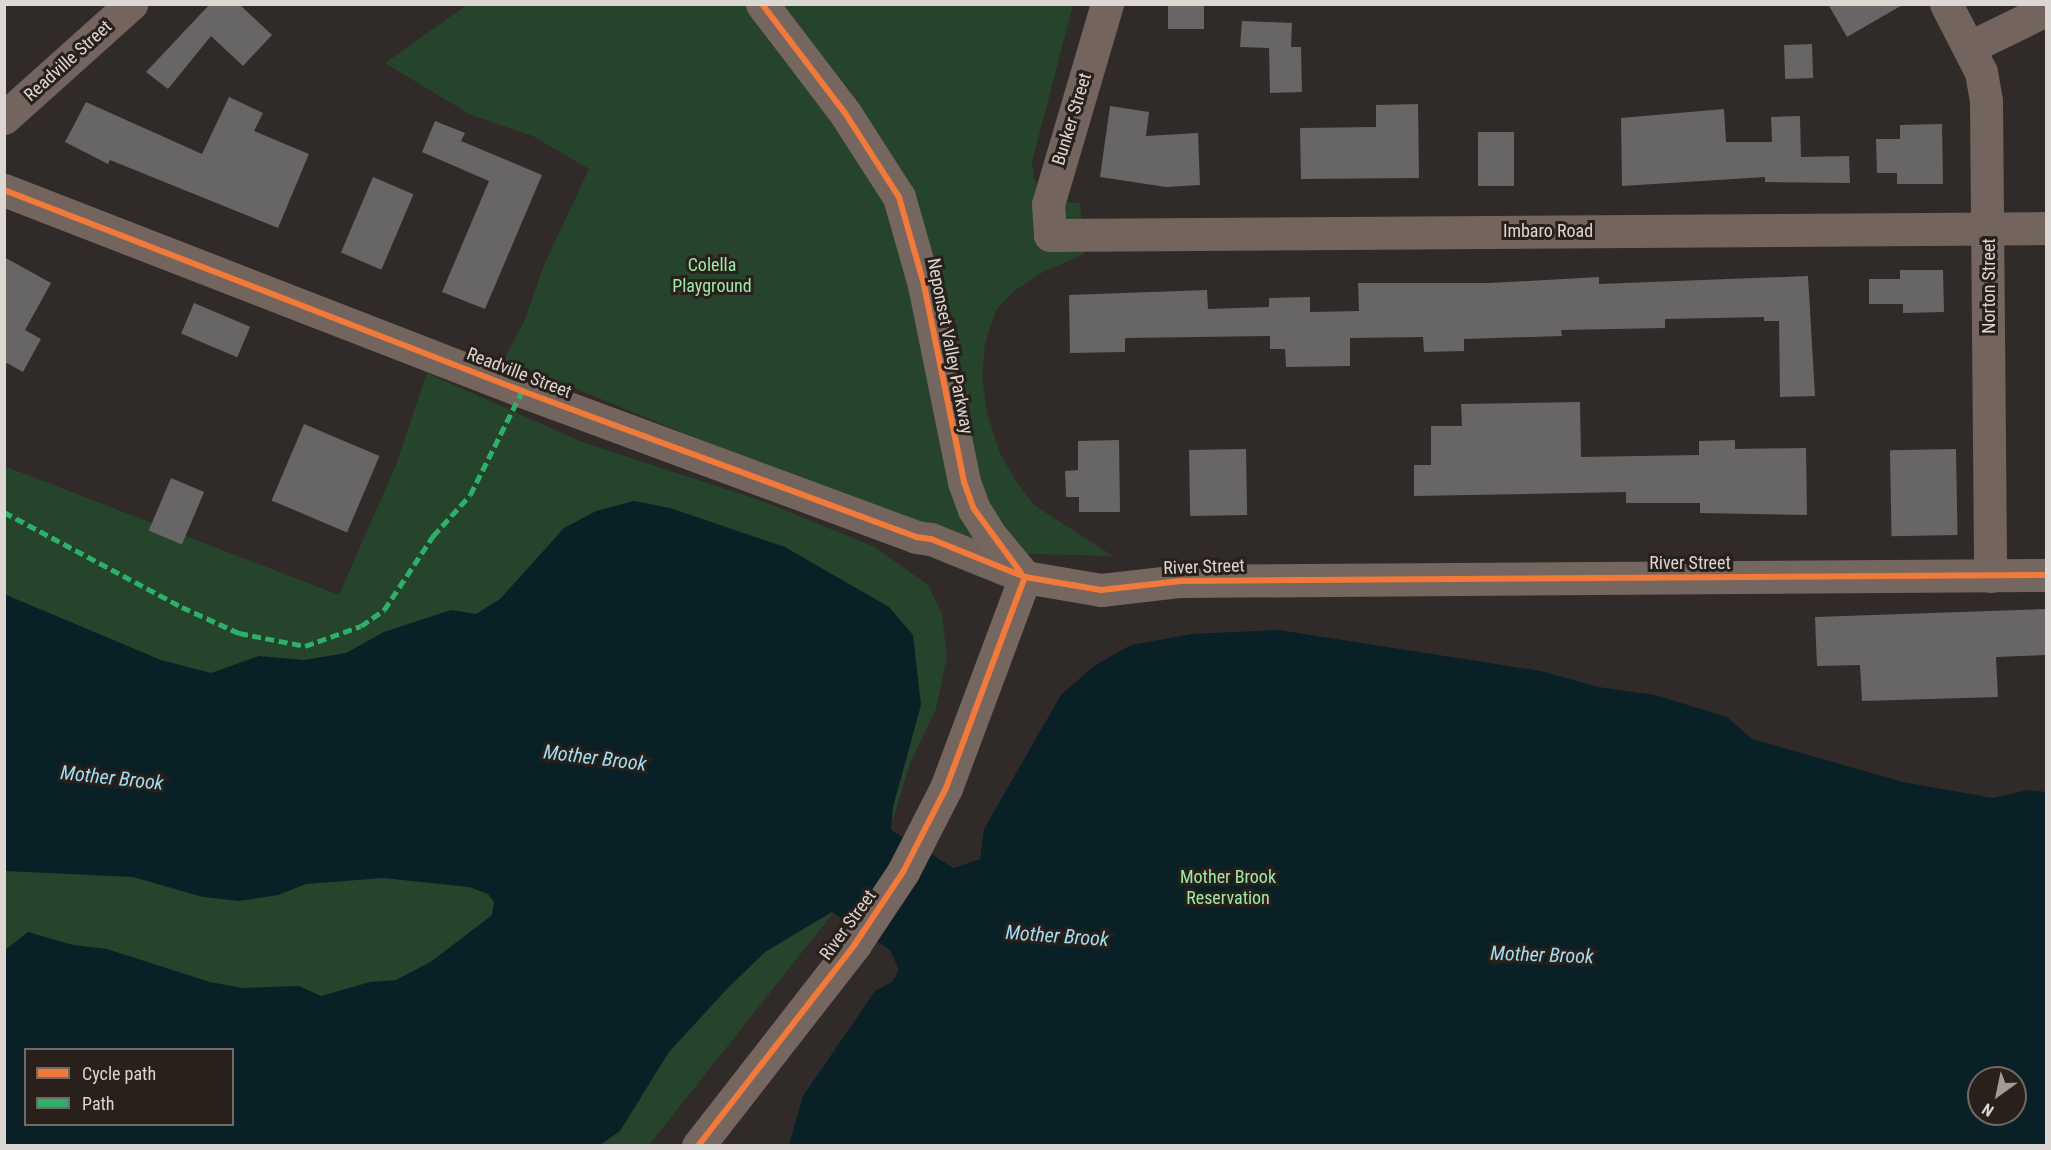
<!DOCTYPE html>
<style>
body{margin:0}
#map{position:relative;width:2051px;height:1150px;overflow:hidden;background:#302b28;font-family:"Roboto Condensed",sans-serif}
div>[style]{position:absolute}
.green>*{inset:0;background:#26442b}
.water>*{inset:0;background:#092027}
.building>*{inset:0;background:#686566;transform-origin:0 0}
.street>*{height:33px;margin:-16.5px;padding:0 16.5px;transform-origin:16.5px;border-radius:16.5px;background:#73645e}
.secondary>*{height:33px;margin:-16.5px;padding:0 16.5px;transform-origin:16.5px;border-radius:16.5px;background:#766660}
.quiet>*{height:4.5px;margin-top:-2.25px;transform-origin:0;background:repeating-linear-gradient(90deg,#2db169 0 9px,transparent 0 13.5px)}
.cycleway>*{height:6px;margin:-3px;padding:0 3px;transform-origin:3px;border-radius:3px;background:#f17a3a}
span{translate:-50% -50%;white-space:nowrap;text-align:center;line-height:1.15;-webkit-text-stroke:6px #29201b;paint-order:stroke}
.street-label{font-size:18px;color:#ddd7d3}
.park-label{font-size:18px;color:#9deaa8}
.water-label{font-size:20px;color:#a0dff6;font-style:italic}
.frame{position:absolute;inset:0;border:6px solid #ddd7d3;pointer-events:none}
.legend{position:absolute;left:24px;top:1048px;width:210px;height:78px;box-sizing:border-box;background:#29201b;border:2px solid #716965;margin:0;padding:8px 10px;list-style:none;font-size:18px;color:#ddd7d3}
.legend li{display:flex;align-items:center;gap:12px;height:30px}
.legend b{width:30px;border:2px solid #716965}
.north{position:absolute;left:1967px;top:1066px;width:60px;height:60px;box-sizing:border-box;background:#29201b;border:2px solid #716965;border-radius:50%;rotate:213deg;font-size:16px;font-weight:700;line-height:24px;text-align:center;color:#ddd7d3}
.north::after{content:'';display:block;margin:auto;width:21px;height:27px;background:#a09b97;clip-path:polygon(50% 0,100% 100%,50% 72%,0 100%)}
</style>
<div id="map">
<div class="green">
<i style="clip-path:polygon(467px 5px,1073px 5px,1032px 162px,1034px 179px,1043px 192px,1060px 202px,1080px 203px,1084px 254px,1043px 272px,1014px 291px,996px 310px,985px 343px,982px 376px,987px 413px,1000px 453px,1015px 480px,1034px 505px,1113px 556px,1002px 553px,735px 454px,504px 359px,524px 322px,544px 265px,589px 169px,533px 136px,471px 115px,385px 63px)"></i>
<i style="clip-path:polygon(evenodd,427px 373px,582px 442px,762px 501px,875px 547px,928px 585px,942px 614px,947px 657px,936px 709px,910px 763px,893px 820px,868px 869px,649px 1145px,5px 1145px,4px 466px,339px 595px,396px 465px,427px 373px,26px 1050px,232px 1050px,232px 1124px,26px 1124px,26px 1050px)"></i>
</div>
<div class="water">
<i style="clip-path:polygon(evenodd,634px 501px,670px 508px,785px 547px,889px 607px,913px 635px,921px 705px,893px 807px,891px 830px,954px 868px,980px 859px,984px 829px,1061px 695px,1094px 666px,1131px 645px,1192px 634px,1279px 630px,1541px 671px,1598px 687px,1655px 695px,1727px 717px,1752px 739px,1903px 782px,1993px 798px,2028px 790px,2046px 792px,2046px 1145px,789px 1145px,803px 1096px,875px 991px,892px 982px,899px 970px,890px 950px,832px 912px,765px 952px,726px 990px,669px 1052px,620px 1131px,600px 1145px,5px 1145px,5px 950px,28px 932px,73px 945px,107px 949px,210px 982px,242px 988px,299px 986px,321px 996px,370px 982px,396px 980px,432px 961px,492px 915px,494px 902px,488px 894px,469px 887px,383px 878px,306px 884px,278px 895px,239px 901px,203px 897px,133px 877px,5px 871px,4px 594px,161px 660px,211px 673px,259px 656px,304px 660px,346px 653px,384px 632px,451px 610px,476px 614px,500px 599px,564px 528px,596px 511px,634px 501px,26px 1050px,232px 1050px,232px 1124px,26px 1124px,26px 1050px,634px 501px,1979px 1078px,2015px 1078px,2015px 1114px,1979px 1114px,1979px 1078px)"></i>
</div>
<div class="building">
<i style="clip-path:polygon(210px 4px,239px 4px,272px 35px,243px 66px,211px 36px,168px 89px,146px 72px)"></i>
<i style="left:1168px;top:4px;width:36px;height:25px"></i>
<i style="clip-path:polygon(1828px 4px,1904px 4px,1847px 37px)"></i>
<i style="clip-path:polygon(1242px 21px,1292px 23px,1291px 47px,1301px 47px,1302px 92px,1270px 93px,1269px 48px,1240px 47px)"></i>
<i style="left:1812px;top:44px;width:34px;height:28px;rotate:88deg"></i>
<i style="clip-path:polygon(229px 97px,263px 113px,254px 131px,309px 154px,278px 228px,110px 160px,108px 164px,65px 142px,86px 102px,202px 154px)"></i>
<i style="clip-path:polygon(1418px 104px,1419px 178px,1301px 179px,1300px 128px,1376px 127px,1376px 105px)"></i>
<i style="clip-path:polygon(1110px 106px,1149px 112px,1146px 136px,1198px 133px,1200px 185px,1166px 187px,1100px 177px)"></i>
<i style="clip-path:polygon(1724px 109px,1726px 142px,1772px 142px,1771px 117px,1800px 116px,1801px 157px,1849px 156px,1850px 183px,1765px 182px,1765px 177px,1622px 186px,1621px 118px)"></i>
<i style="clip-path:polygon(435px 121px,465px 133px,461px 141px,542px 175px,485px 309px,442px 292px,489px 181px,422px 152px)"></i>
<i style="clip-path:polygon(1942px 124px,1943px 184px,1897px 184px,1897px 173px,1877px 173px,1876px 139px,1900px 139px,1900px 125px)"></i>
<i style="left:1514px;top:132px;width:54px;height:36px;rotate:90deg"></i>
<i style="left:373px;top:177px;width:44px;height:82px;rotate:23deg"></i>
<i style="clip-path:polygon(4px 257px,51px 283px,25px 330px,41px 339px,23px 372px,7px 363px,4px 366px)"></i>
<i style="clip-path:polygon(1900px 270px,1943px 270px,1944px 312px,1903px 313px,1903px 304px,1869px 304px,1869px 279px,1900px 279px)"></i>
<i style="clip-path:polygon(1808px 276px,1815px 396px,1780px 397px,1779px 321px,1764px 321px,1764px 317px,1665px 319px,1665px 328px,1561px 330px,1562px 336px,1464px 339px,1464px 351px,1424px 352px,1423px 337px,1350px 338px,1350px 366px,1286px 367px,1285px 349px,1270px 349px,1270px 336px,1125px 338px,1125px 352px,1070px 353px,1069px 295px,1207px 290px,1208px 309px,1269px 307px,1269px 298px,1310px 297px,1310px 312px,1359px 311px,1358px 283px,1490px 283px,1599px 277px,1599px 284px)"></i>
<i style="left:194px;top:303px;width:61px;height:33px;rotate:23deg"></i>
<i style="clip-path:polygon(1580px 402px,1581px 457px,1699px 455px,1699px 441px,1735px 440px,1735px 449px,1806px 448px,1807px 515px,1700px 513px,1700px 503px,1626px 503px,1626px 492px,1414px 496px,1414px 465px,1431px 465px,1431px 426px,1462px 426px,1461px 404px)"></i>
<i style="left:304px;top:424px;width:82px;height:83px;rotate:23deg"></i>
<i style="clip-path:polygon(1119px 440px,1120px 512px,1079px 512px,1079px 497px,1066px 497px,1065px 471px,1078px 470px,1078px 441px)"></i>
<i style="left:1246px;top:449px;width:66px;height:57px;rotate:89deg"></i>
<i style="left:1956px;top:449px;width:86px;height:66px;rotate:89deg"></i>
<i style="left:171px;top:478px;width:36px;height:57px;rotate:23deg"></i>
<i style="clip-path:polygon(2046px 609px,2046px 655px,1996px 657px,1998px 697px,1862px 701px,1860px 665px,1817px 666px,1815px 617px)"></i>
</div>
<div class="street">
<i style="left:1107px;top:4px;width:209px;rotate:106.4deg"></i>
<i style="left:1048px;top:204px;width:31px;rotate:86deg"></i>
<i style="left:1050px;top:235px;width:996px;rotate:-0.4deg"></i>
<i style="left:1946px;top:4px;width:76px;rotate:62.8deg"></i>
<i style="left:1981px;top:72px;width:29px;rotate:80deg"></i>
<i style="left:1986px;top:101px;width:475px;rotate:89.5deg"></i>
<i style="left:1970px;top:47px;width:85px;rotate:-26deg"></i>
<i style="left:4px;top:118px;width:171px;rotate:-41.9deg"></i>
<i style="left:4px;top:190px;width:556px;rotate:21.21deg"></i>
<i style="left:522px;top:391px;width:420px;rotate:20.3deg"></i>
<i style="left:916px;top:537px;width:15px;rotate:8deg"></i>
<i style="left:931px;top:539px;width:101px;rotate:22deg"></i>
</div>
<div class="secondary">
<i style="left:762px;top:4px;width:137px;rotate:52.7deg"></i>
<i style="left:845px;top:113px;width:100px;rotate:57.3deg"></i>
<i style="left:899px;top:197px;width:91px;rotate:74.1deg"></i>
<i style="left:924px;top:285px;width:201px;rotate:78.5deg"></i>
<i style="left:964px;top:482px;width:29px;rotate:70deg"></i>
<i style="left:974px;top:509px;width:32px;rotate:58deg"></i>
<i style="left:991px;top:536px;width:53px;rotate:50.3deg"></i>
<i style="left:1025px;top:577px;width:77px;rotate:9.7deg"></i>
<i style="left:1101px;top:590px;width:80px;rotate:-6.5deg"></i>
<i style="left:1180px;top:581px;width:866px;rotate:-0.4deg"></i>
<i style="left:698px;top:1146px;width:256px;rotate:-52.1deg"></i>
<i style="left:855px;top:944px;width:87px;rotate:-56.3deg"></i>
<i style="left:903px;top:872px;width:94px;rotate:-62.9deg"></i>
<i style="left:946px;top:788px;width:225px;rotate:-69.5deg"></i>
</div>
<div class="quiet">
<i style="left:4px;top:512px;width:202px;rotate:28.1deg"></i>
<i style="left:182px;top:607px;width:63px;rotate:24.5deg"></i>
<i style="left:239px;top:633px;width:67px;rotate:11.1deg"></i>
<i style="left:305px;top:646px;width:59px;rotate:-19.7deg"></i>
<i style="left:361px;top:626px;width:28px;rotate:-35deg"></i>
<i style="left:384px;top:610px;width:89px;rotate:-56.5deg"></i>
<i style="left:433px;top:536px;width:55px;rotate:-47.9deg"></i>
<i style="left:470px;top:495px;width:116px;rotate:-63.4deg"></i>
</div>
<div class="cycleway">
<i style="left:762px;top:4px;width:137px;rotate:52.7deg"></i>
<i style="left:845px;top:113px;width:100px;rotate:57.3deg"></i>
<i style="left:899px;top:197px;width:91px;rotate:74.1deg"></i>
<i style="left:924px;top:285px;width:201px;rotate:78.5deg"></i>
<i style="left:964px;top:482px;width:29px;rotate:70deg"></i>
<i style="left:974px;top:509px;width:79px;rotate:53.7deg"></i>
<i style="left:4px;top:190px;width:556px;rotate:21.21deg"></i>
<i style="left:522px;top:391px;width:420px;rotate:20.3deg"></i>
<i style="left:916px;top:537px;width:15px;rotate:8deg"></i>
<i style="left:931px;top:539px;width:101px;rotate:22deg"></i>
<i style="left:1025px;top:577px;width:77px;rotate:9.7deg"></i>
<i style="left:1101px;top:590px;width:80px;rotate:-6.5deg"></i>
<i style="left:1180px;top:581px;width:866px;rotate:-0.4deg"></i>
<i style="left:698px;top:1146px;width:256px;rotate:-52.1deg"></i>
<i style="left:855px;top:944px;width:87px;rotate:-56.3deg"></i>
<i style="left:903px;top:872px;width:94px;rotate:-62.9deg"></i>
<i style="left:946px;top:788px;width:225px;rotate:-69.5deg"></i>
</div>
<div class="street-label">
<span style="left:68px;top:61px;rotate:-42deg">Readville Street</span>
<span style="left:1072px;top:119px;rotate:-73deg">Bunker Street</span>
<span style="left:1548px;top:231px">Imbaro Road</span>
<span style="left:1989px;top:286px;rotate:-90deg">Norton Street</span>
<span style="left:950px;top:346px;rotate:79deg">Neponset Valley Parkway</span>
<span style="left:519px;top:373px;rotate:21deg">Readville Street</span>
<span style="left:1690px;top:563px">River Street</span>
<span style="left:1204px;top:567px;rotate:-2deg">River Street</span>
<span style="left:848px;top:925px;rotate:-54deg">River Street</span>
</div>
<div class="park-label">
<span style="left:712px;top:276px">Colella<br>Playground</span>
<span style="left:1228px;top:888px">Mother Brook<br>Reservation</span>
</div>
<div class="water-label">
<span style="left:595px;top:758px;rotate:7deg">Mother Brook</span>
<span style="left:112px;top:778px;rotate:6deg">Mother Brook</span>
<span style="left:1057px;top:936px;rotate:4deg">Mother Brook</span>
<span style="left:1542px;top:955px;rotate:2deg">Mother Brook</span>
</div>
<div class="frame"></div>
<ul class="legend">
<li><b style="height:8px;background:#f17a3a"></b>Cycle path</li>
<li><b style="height:8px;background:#2db169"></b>Path</li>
</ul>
<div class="north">N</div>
</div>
